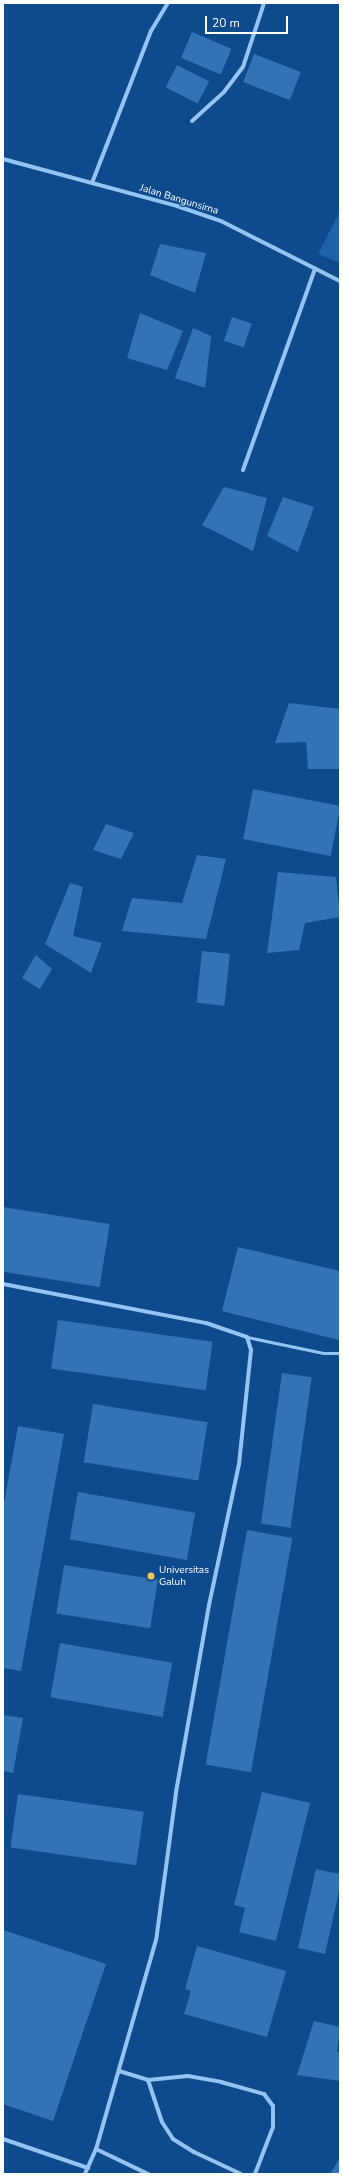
<!DOCTYPE html>
<style>
body{margin:0}
#map{position:relative;width:343px;height:2177px;overflow:hidden;background:#0e4b8d;font-family:"Nunito Sans",sans-serif}
div>[style]{position:absolute}
.green>*{inset:0;background:#1c63ab}
.building>*{inset:0;background:#3273b5;transform-origin:0 0}
.service>*{height:3px;margin:-1.5px;padding:0 1.5px;transform-origin:1.5px;border-radius:1.5px;background:#94c4f3}
.minor>*{height:4px;margin:-2px;padding:0 2px;transform-origin:2px;border-radius:2px;background:#94c4f3}
.dots>*{width:11px;height:11px;translate:-50% -50%;box-sizing:border-box;border:2px solid #0e4b8d;border-radius:50%}
span{translate:-50% -50%;white-space:nowrap;text-align:center;line-height:1.15;-webkit-text-stroke:3px #0e4b8d;paint-order:stroke}
.street-label{font-size:10px;color:#fff}
.poi-label{font-size:10px;color:#fff}
.left{translate:0 -50%;text-align:left}
.frame{position:absolute;inset:0;border:4px solid #fff;pointer-events:none}
.scale{position:absolute;left:205px;top:16px;width:83px;height:18px;box-sizing:border-box;border:2px solid #fff;border-top:0;padding-left:5px;font-size:12px;line-height:14px;white-space:nowrap;color:#fff;-webkit-text-stroke:3px #0e4b8d;paint-order:stroke}
</style>
<div id="map">
<div class="green">
<i style="clip-path:polygon(340px 211px,340px 263px,318px 254px)"></i>
</div>
<div class="building">
<i style="left:192px;top:32px;width:43px;height:28px;rotate:23deg"></i>
<i style="left:254px;top:54px;width:50px;height:30px;rotate:21deg"></i>
<i style="left:177px;top:65px;width:36px;height:25px;rotate:27deg"></i>
<i style="clip-path:polygon(160px 244px,206px 253px,195px 293px,150px 275px)"></i>
<i style="clip-path:polygon(140px 313px,183px 331px,167px 370px,127px 358px)"></i>
<i style="left:232px;top:317px;width:21px;height:25px;rotate:19deg"></i>
<i style="clip-path:polygon(193px 328px,211px 336px,205px 388px,175px 378px)"></i>
<i style="clip-path:polygon(224px 487px,267px 498px,253px 551px,202px 525px)"></i>
<i style="clip-path:polygon(283px 497px,314px 507px,298px 552px,267px 536px)"></i>
<i style="clip-path:polygon(289px 703px,340px 709px,340px 769px,308px 769px,306px 742px,275px 743px)"></i>
<i style="left:253px;top:789px;width:89px;height:51px;rotate:11deg"></i>
<i style="clip-path:polygon(106px 824px,134px 833px,121px 859px,93px 850px)"></i>
<i style="clip-path:polygon(197px 855px,226px 859px,206px 939px,122px 931px,132px 898px,182px 903px)"></i>
<i style="clip-path:polygon(278px 872px,336px 877px,340px 917px,305px 923px,299px 950px,267px 953px)"></i>
<i style="clip-path:polygon(70px 883px,83px 887px,73px 936px,102px 943px,91px 973px,45px 944px)"></i>
<i style="left:202px;top:951px;width:28px;height:52px;rotate:6deg"></i>
<i style="clip-path:polygon(36px 955px,52px 969px,40px 989px,22px 978px)"></i>
<i style="left:3px;top:1207px;width:108px;height:64px;rotate:9deg"></i>
<i style="clip-path:polygon(238px 1247px,340px 1271px,339px 1340px,222px 1311px)"></i>
<i style="left:58px;top:1320px;width:156px;height:49px;rotate:8deg"></i>
<i style="left:282px;top:1373px;width:30px;height:152px;rotate:8deg"></i>
<i style="left:93px;top:1404px;width:116px;height:59px;rotate:9deg"></i>
<i style="clip-path:polygon(18px 1426px,64px 1434px,21px 1671px,3px 1668px,3px 1509px)"></i>
<i style="left:78px;top:1492px;width:119px;height:48px;rotate:10deg"></i>
<i style="left:247px;top:1530px;width:46px;height:238px;rotate:10deg"></i>
<i style="left:64px;top:1565px;width:95px;height:49px;rotate:9deg"></i>
<i style="left:60px;top:1643px;width:114px;height:55px;rotate:10deg"></i>
<i style="clip-path:polygon(3px 1715px,23px 1718px,13px 1773px,3px 1771px)"></i>
<i style="clip-path:polygon(262px 1792px,310px 1803px,276px 1941px,239px 1932px,245px 1908px,234px 1905px)"></i>
<i style="left:18px;top:1794px;width:127px;height:54px;rotate:8deg"></i>
<i style="clip-path:polygon(316px 1869px,340px 1874px,340px 1887px,325px 1954px,298px 1948px)"></i>
<i style="clip-path:polygon(3px 1930px,106px 1964px,53px 2121px,3px 2104px)"></i>
<i style="clip-path:polygon(197px 1946px,286px 1971px,267px 2037px,184px 2014px,191px 1991px,185px 1989px)"></i>
<i style="clip-path:polygon(314px 2021px,340px 2027px,337px 2052px,340px 2053px,340px 2081px,297px 2075px)"></i>
<i style="clip-path:polygon(340px 2158px,340px 2174px,330px 2174px)"></i>
</div>
<div class="service">
<i style="left:247px;top:1337px;width:78px;rotate:11.9deg"></i>
<i style="left:323px;top:1353px;width:17px"></i>
</div>
<div class="minor">
<i style="left:192px;top:121px;width:43px;rotate:-42.2deg"></i>
<i style="left:224px;top:92px;width:31px;rotate:-53deg"></i>
<i style="left:243px;top:67px;width:67px;rotate:-71.8deg"></i>
<i style="left:3px;top:159px;width:180px;rotate:15.1deg"></i>
<i style="left:177px;top:206px;width:46px;rotate:18.8deg"></i>
<i style="left:221px;top:221px;width:133px;rotate:26.8deg"></i>
<i style="left:92px;top:183px;width:163px;rotate:-68.8deg"></i>
<i style="left:151px;top:31px;width:33px;rotate:-59deg"></i>
<i style="left:243px;top:470px;width:214px;rotate:-70.3deg"></i>
<i style="left:3px;top:1284px;width:207px;rotate:10.9deg"></i>
<i style="left:206px;top:1323px;width:43px;rotate:18.9deg"></i>
<i style="left:247px;top:1337px;width:14px;rotate:73deg"></i>
<i style="left:251px;top:1350px;width:115px;rotate:96deg"></i>
<i style="left:239px;top:1464px;width:144px;rotate:102deg"></i>
<i style="left:209px;top:1605px;width:191px;rotate:100deg"></i>
<i style="left:176px;top:1793px;width:148px;rotate:97.7deg"></i>
<i style="left:156px;top:1940px;width:217px;rotate:106deg"></i>
<i style="left:96px;top:2149px;width:27px;rotate:114deg"></i>
<i style="left:119px;top:2071px;width:30px;rotate:17deg"></i>
<i style="left:148px;top:2080px;width:40px;rotate:-5.7deg"></i>
<i style="left:188px;top:2076px;width:34px;rotate:10deg"></i>
<i style="left:221px;top:2082px;width:45px;rotate:15.6deg"></i>
<i style="left:264px;top:2094px;width:15px;rotate:53deg"></i>
<i style="left:273px;top:2106px;width:21px;rotate:90deg"></i>
<i style="left:273px;top:2127px;width:50px;rotate:111deg"></i>
<i style="left:148px;top:2080px;width:44px;rotate:71.6deg"></i>
<i style="left:162px;top:2122px;width:20px;rotate:57deg"></i>
<i style="left:173px;top:2139px;width:25px;rotate:32deg"></i>
<i style="left:194px;top:2152px;width:52px;rotate:25.1deg"></i>
<i style="left:3px;top:2139px;width:90px;rotate:18.8deg"></i>
<i style="left:96px;top:2149px;width:58px;rotate:25.7deg"></i>
</div>
<div class="dots">
<i style="left:151px;top:1576px;background:#ffc757"></i>
</div>
<div class="street-label">
<span style="left:179px;top:200px;rotate:17deg">Jalan Bangunsirna</span>
</div>
<div class="poi-label">
<span class="left" style="left:159px;top:1576px">Universitas<br>Galuh</span>
</div>
<div class="frame"></div>
<div class="scale">20 m</div>
</div>
